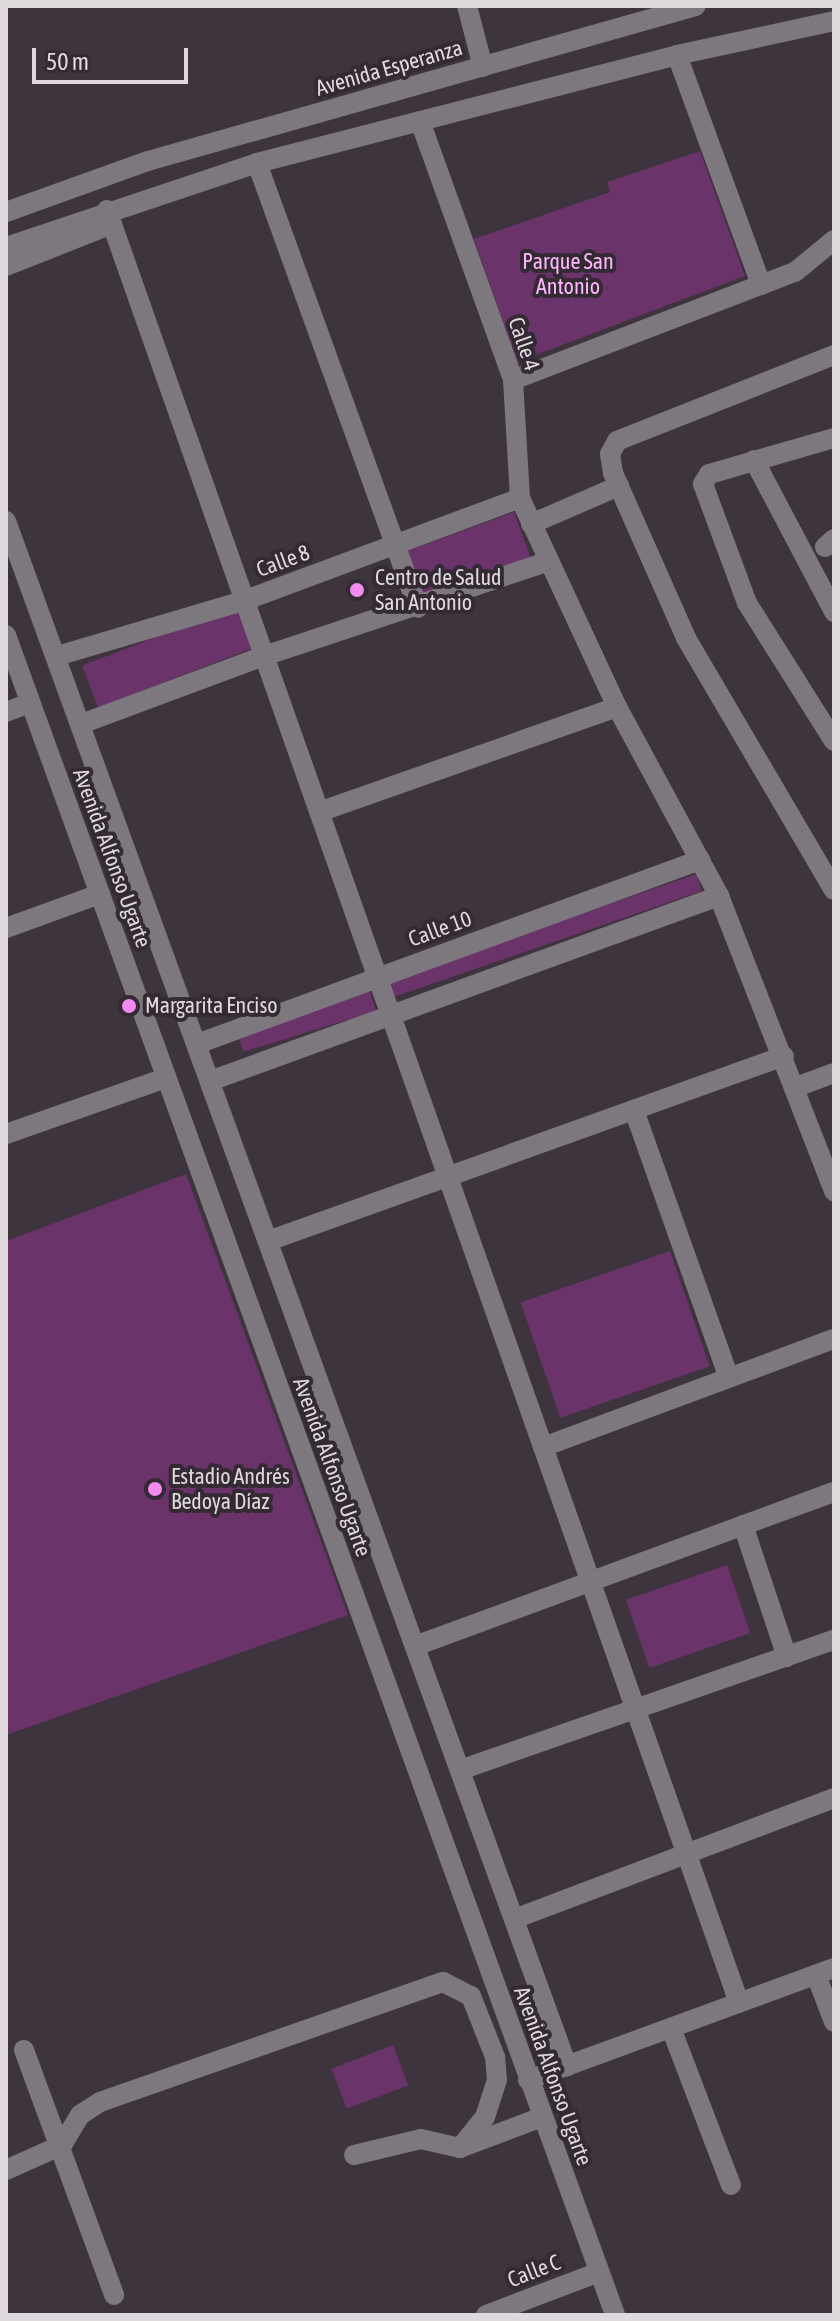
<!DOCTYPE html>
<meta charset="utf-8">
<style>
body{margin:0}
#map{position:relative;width:840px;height:2321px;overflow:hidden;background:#3d343d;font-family:"Asap Condensed",sans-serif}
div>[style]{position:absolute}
.green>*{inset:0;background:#6a336a;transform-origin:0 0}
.minor>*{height:20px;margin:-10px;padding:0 10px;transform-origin:10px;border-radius:10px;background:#7d787d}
.dots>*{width:22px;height:22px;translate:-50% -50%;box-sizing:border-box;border:4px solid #332a33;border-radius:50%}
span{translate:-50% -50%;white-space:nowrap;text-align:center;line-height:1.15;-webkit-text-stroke:8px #332a33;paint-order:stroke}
.street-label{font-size:22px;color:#dfd9de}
.park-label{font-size:22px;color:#feb7fc}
.poi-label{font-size:22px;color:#dfd9de}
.left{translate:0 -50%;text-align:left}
.frame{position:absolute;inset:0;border:8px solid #dfd9de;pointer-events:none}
.scale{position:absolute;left:32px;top:48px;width:156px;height:36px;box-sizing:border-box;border:4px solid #dfd9de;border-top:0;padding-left:10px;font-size:24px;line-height:28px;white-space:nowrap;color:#dfd9de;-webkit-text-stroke:6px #332a33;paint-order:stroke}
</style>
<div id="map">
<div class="green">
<i style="clip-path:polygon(700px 151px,745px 276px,517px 362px,474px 239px,610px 192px,607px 182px)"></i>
<i style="left:514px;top:512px;width:48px;height:114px;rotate:70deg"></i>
<i style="left:237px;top:606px;width:45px;height:166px;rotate:69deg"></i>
<i style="left:696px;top:874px;width:18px;height:325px;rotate:71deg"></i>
<i style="left:370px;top:991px;width:21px;height:139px;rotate:73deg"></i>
<i style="clip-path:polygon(186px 1174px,348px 1615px,6px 1735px,6px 1241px)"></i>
<i style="left:670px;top:1251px;width:122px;height:158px;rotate:71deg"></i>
<i style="left:727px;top:1565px;width:72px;height:107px;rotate:71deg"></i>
<i style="left:393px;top:2045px;width:43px;height:66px;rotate:69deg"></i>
</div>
<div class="minor">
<i style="left:467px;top:6px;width:63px;rotate:75.3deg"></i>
<i style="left:677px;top:55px;width:245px;rotate:69.9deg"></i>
<i style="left:420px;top:121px;width:275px;rotate:70.2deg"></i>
<i style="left:513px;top:380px;width:118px;rotate:86.6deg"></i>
<i style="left:520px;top:498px;width:230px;rotate:65.1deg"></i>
<i style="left:617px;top:707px;width:215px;rotate:61.6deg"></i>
<i style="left:719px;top:896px;width:317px;rotate:68.7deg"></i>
<i style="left:257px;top:163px;width:473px;rotate:70.1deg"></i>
<i style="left:107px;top:210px;width:1901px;rotate:70.58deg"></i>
<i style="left:6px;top:212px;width:151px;rotate:-19.8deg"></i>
<i style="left:148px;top:161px;width:569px;rotate:-15.79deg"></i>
<i style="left:6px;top:247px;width:265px;rotate:-18.5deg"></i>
<i style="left:257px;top:163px;width:434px;rotate:-14.4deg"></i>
<i style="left:677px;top:55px;width:161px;rotate:-12.2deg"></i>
<i style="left:6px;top:266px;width:114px;rotate:-21.6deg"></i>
<i style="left:834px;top:355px;width:233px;rotate:158.4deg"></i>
<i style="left:617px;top:441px;width:15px;rotate:118deg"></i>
<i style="left:610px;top:454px;width:19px;rotate:81deg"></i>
<i style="left:613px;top:473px;width:180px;rotate:66.1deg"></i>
<i style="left:686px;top:638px;width:292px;rotate:59.6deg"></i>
<i style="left:513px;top:380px;width:302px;rotate:-21deg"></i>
<i style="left:795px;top:272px;width:50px;rotate:-39.4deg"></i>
<i style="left:834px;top:438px;width:130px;rotate:163.9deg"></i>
<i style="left:709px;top:474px;width:12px;rotate:121deg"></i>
<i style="left:703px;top:484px;width:127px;rotate:69.7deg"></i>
<i style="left:747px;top:603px;width:163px;rotate:57.8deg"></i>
<i style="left:754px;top:460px;width:172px;rotate:62.2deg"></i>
<i style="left:6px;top:521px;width:1644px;rotate:70.04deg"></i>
<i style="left:531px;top:524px;width:96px;rotate:-23.4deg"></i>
<i style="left:825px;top:547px;width:12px;rotate:-42deg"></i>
<i style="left:6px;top:635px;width:1787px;rotate:70.07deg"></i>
<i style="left:57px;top:656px;width:197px;rotate:-16.5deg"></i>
<i style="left:246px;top:600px;width:292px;rotate:-20.4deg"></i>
<i style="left:6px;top:712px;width:26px;rotate:-21deg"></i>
<i style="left:81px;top:724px;width:195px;rotate:-20.4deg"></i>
<i style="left:264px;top:656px;width:297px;rotate:-18.4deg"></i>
<i style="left:319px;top:812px;width:316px;rotate:-19.4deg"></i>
<i style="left:6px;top:928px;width:100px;rotate:-19.9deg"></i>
<i style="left:197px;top:1044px;width:536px;rotate:-20.09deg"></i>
<i style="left:210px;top:1081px;width:542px;rotate:-19.97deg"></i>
<i style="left:796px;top:1087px;width:40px;rotate:-20.2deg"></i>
<i style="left:634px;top:1110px;width:281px;rotate:70.5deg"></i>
<i style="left:6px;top:1134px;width:170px;rotate:-19.3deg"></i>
<i style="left:268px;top:1241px;width:548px;rotate:-19.72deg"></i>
<i style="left:543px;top:1447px;width:310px;rotate:-20.4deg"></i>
<i style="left:743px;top:1525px;width:139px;rotate:71.6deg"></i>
<i style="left:415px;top:1646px;width:446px;rotate:-20.2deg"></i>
<i style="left:460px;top:1770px;width:396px;rotate:-19.2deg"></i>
<i style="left:514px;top:1919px;width:342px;rotate:-20.7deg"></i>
<i style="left:816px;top:1975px;width:50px;rotate:69deg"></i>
<i style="left:671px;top:2028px;width:168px;rotate:69.1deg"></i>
<i style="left:24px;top:2050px;width:261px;rotate:69.8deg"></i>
<i style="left:528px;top:2080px;width:326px;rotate:-20.1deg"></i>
<i style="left:62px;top:2145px;width:35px;rotate:-59deg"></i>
<i style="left:80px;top:2115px;width:24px;rotate:-33deg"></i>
<i style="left:100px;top:2102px;width:363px;rotate:-19.3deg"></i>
<i style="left:443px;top:1982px;width:31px;rotate:27deg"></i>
<i style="left:471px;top:1996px;width:66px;rotate:68.5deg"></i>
<i style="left:495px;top:2057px;width:23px;rotate:85deg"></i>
<i style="left:497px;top:2080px;width:39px;rotate:108deg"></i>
<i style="left:485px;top:2117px;width:40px;rotate:129deg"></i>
<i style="left:354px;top:2155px;width:69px;rotate:-13.4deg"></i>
<i style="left:421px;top:2139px;width:40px;rotate:13deg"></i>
<i style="left:460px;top:2148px;width:88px;rotate:-20.7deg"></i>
<i style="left:6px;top:2170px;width:61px;rotate:-24.1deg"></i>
<i style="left:486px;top:2315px;width:121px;rotate:-20.8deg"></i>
</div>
<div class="dots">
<i style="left:357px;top:590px;background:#f38af1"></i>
<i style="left:129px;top:1006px;background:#f38af1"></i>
<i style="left:155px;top:1489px;background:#f38af1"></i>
</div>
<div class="street-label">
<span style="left:389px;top:68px;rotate:-16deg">Avenida Esperanza</span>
<span style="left:524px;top:344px;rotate:71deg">Calle 4</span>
<span style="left:283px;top:561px;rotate:-20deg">Calle 8</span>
<span style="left:112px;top:858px;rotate:70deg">Avenida Alfonso Ugarte</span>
<span style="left:440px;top:929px;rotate:-20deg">Calle 10</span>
<span style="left:332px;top:1467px;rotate:70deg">Avenida Alfonso Ugarte</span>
<span style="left:553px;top:2076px;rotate:70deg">Avenida Alfonso Ugarte</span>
<span style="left:534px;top:2271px;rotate:-21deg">Calle C</span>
</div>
<div class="park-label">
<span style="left:568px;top:274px">Parque San<br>Antonio</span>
</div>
<div class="poi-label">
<span class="left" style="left:375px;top:590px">Centro de Salud<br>San Antonio</span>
<span class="left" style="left:145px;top:1006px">Margarita Enciso</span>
<span class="left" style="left:171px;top:1489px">Estadio Andrés<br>Bedoya Díaz</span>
</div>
<div class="frame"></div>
<div class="scale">50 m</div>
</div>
